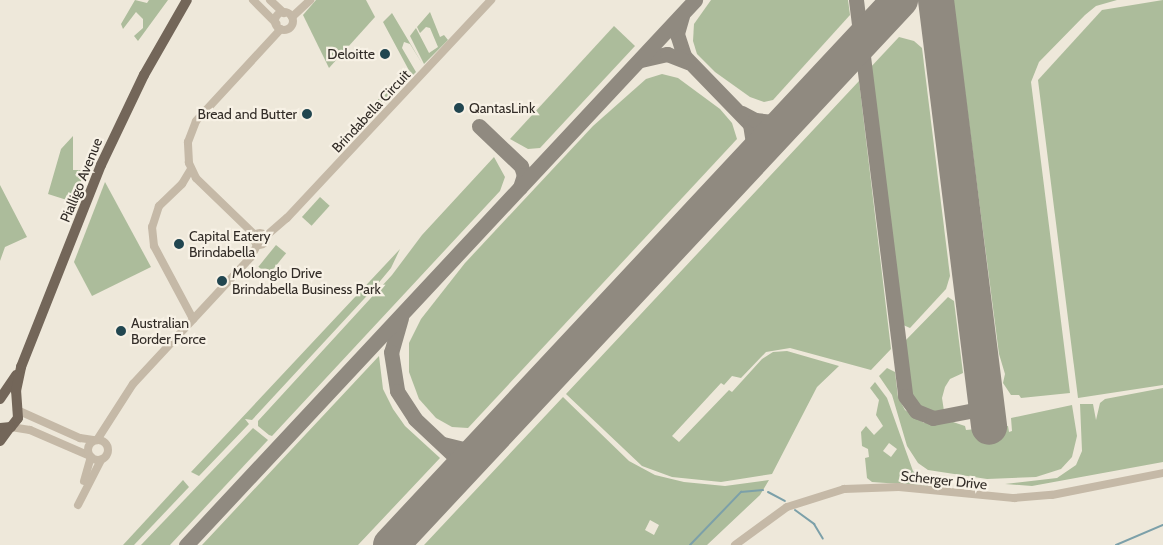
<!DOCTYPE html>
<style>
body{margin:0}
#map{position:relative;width:1163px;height:545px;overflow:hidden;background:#eee8da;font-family:Cabin,sans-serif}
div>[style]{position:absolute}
.green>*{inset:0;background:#acbc9b;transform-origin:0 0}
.stream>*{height:2px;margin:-1px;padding:0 1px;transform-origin:1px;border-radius:1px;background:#7ca0a9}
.taxiway>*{height:15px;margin:-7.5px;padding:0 7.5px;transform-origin:7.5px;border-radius:7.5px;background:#908a80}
.runway>*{height:36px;margin:-18px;padding:0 18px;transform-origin:18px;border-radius:18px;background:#908a80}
.minor>*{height:8px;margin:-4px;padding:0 4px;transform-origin:4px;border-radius:4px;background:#c5b9a7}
.minor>.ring{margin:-4px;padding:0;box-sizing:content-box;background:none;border:8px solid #c5b9a7;border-radius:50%}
.major>*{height:10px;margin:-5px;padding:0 5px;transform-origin:5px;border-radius:5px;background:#736659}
.dots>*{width:14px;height:14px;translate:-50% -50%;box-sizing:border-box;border:2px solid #f7f1e5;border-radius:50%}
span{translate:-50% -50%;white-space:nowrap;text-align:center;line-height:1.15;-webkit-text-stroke:4.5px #f7f1e5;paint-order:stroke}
.poi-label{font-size:14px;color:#322c27}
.right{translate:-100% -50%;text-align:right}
.left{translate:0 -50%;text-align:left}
.street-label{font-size:14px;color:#322c27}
</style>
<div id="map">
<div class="green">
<i style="clip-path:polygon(135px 0,147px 3px,149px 0,168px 0,138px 41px,134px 36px,143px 28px,143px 19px,136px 12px,123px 29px,121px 24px)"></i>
<i style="clip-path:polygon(316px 0,366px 0,375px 17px,329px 68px,303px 15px)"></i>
<i style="clip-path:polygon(711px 0,848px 0,850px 15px,773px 100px,764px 102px,750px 97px,715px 72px,697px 54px,693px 41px,694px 24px)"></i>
<i style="clip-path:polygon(953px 0,1117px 0,1096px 6px,1085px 15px,1039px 62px,1031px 82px,1070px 393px,1021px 398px,1019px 395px,1011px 395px,1003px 383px,1005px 374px,999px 354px)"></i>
<i style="clip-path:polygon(1163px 0,1163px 385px,1078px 398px,1038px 80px,1102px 10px)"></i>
<i style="clip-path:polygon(430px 12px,440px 37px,444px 35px,448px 40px,424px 64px,410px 36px,416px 28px,429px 53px,438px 47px,430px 28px,426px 27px,420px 33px,417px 27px)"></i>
<i style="clip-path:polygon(392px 13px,423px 65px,410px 44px,404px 42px,402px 48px,416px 72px,412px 76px,383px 22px)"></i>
<i style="clip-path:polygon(614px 26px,635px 46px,540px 148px,528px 149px,510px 139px)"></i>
<i style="clip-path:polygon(899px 37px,914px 41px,922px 48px,950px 276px,946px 289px,910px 328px,901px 324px,869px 69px)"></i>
<i style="clip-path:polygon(662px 74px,678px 78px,720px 109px,732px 123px,737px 139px,468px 428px,452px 427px,436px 418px,419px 399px,409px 372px,409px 343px,421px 319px,465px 263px,593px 126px,646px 79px)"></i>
<i style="clip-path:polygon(859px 81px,891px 349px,871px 370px,790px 348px,766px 352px,741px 378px,732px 376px,724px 385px,721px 383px,672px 436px,679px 442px,729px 390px,732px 392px,762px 359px,773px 352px,787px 351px,839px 366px,817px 387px,772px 474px,721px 482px,672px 477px,642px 466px,566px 394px)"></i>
<i style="clip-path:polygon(388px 90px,396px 94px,392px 98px,391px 94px,378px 111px,378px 99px,382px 100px)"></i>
<i style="clip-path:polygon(73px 136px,73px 170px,87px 170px,70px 201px,48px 194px,61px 149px)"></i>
<i style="clip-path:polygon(494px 157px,505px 177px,500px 191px,272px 436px,269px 435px,258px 426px,258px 421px,392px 275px,422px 235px)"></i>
<i style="clip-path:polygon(105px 182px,151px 267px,92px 296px,74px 262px)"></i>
<i style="clip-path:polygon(0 185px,27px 237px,5px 247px,0 261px)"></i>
<i style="left:320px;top:197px;width:13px;height:27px;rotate:42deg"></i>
<i style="left:276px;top:245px;width:13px;height:28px;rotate:39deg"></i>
<i style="clip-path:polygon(400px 249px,391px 268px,376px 286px,252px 420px,245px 419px,249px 424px,199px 476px,191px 472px)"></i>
<i style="clip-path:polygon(948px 297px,954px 301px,963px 373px,950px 379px,945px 387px,942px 398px,944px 411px,928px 413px,917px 407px,911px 398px,903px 343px)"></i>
<i style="clip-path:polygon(379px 356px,383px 389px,393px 409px,405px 426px,440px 458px,358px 545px,202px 545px)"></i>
<i style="clip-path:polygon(887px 368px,895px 372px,898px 397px,905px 410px,924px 423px,953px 422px,965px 426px,966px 430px,1008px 426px,1009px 432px,1012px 431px,1011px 418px,1072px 405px,1077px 436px,1072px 457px,1061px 469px,1036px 477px,987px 479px,928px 470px,918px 463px,907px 446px,892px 395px,879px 376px)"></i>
<i style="clip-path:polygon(evenodd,875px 382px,887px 398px,913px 471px,929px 486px,872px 482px,867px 478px,865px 458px,869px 457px,868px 449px,862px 446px,861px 432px,866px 426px,874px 435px,883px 426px,876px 415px,879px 400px,870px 388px,875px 382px,889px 443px,897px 449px,891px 457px,883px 451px,889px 443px)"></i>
<i style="clip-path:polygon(1163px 388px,1163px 462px,1032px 486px,1005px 484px,1057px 478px,1076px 465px,1082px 451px,1080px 404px,1093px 404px,1096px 420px,1100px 403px,1105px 399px)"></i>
<i style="clip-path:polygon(evenodd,563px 397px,629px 461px,655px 475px,684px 482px,725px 486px,769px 480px,760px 495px,707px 545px,424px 545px,563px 397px,650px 520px,659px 525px,654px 535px,645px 530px,650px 520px)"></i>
<i style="clip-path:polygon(253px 428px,268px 440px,170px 545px,141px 545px)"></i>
<i style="clip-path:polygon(183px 480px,189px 487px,134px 545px,123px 545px)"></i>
</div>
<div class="stream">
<i style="left:768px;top:492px;width:19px;rotate:28deg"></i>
<i style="left:795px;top:510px;width:24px;rotate:36deg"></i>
<i style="left:814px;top:524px;width:17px;rotate:59deg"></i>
<i style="left:690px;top:545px;width:74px;rotate:-46.1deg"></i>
<i style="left:741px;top:492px;width:22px;rotate:-5deg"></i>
<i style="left:1116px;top:545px;width:51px;rotate:-23.1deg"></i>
</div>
<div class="taxiway">
<i style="left:856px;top:0;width:399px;rotate:82.9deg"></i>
<i style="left:905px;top:396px;width:19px;rotate:54deg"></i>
<i style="left:916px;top:411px;width:18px;rotate:22deg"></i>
<i style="left:933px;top:418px;width:43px;rotate:-10.8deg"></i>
<i style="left:975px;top:410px;width:19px;rotate:-62deg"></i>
<i style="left:682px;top:16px;width:19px;rotate:106deg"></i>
<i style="left:677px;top:34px;width:23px;rotate:72deg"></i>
<i style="left:684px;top:56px;width:95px;rotate:45.9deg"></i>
<i style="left:750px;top:124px;width:20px;rotate:81deg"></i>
<i style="left:753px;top:144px;width:20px;rotate:105deg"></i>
<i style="left:849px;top:54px;width:24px;rotate:-66deg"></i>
<i style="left:641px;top:60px;width:27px;rotate:-13deg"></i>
<i style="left:667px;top:54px;width:22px;rotate:21deg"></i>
<i style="left:742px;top:113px;width:15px;rotate:28deg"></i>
<i style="left:755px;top:120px;width:18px;rotate:6deg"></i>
<i style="left:773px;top:122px;width:27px;rotate:-27deg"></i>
<i style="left:479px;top:126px;width:58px;rotate:43.6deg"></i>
<i style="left:521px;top:166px;width:9px;rotate:72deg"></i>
<i style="left:524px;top:175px;width:13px;rotate:108deg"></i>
<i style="left:401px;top:318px;width:35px;rotate:106deg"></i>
<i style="left:391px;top:352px;width:39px;rotate:81deg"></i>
<i style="left:397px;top:391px;width:33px;rotate:57deg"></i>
<i style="left:415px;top:419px;width:69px;rotate:43.2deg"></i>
<i style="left:443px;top:444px;width:21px;rotate:14deg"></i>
<i style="left:463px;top:449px;width:14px;rotate:-8deg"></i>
<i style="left:477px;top:447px;width:16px;rotate:-30deg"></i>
<i style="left:186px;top:545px;width:746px;rotate:-46.96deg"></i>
</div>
<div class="runway">
<i style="left:936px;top:0;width:430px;rotate:82.9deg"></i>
<i style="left:391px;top:545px;width:746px;rotate:-46.96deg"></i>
</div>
<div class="minor">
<i style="left:253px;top:0;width:33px;rotate:45deg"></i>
<i style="left:270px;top:0;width:19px;rotate:43deg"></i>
<i class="ring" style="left:275px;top:12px;width:10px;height:10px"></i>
<i style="left:292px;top:17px;width:25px;rotate:-43deg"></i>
<i style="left:191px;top:169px;width:17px;rotate:121deg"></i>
<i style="left:182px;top:184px;width:32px;rotate:136deg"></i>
<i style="left:159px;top:206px;width:22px;rotate:108deg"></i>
<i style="left:152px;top:227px;width:19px;rotate:84deg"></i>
<i style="left:154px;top:246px;width:83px;rotate:61.9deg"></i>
<i class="ring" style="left:254px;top:233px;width:4px;height:4px"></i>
<i style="left:255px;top:235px;width:82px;rotate:-136deg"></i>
<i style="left:196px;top:178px;width:17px;rotate:-115deg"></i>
<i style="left:189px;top:163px;width:21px;rotate:-93deg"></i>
<i style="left:188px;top:142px;width:22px;rotate:-69deg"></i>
<i style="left:196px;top:121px;width:125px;rotate:-47.3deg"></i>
<i style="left:266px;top:236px;width:28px;rotate:-41deg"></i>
<i style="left:287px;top:218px;width:299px;rotate:-46.9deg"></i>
<i style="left:17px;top:410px;width:69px;rotate:24deg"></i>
<i style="left:80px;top:438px;width:15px;rotate:8deg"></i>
<i style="left:11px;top:427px;width:19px;rotate:9deg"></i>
<i style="left:30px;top:430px;width:65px;rotate:23.4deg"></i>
<i class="ring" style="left:88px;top:440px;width:12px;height:12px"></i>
<i style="left:97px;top:440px;width:67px;rotate:-57.3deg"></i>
<i style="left:133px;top:384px;width:173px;rotate:-47.1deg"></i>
<i style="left:251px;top:257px;width:13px;rotate:-63deg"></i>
<i style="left:84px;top:481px;width:25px;rotate:-74deg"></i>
<i style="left:78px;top:505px;width:51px;rotate:-62.9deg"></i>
<i style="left:735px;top:545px;width:64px;rotate:-36.2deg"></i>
<i style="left:787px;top:507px;width:60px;rotate:-17.5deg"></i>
<i style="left:844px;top:489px;width:55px;rotate:-2.1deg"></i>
<i style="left:899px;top:487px;width:116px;rotate:5.5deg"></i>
<i style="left:1014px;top:498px;width:38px;rotate:-5deg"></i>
<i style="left:1052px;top:495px;width:113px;rotate:-11.2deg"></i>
</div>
<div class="major">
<i style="left:0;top:399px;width:29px;rotate:-56deg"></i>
<i style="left:0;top:428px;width:11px;rotate:-5deg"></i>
<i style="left:11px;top:427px;width:11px;rotate:-52deg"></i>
<i style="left:18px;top:418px;width:27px;rotate:-94deg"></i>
<i style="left:16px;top:391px;width:25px;rotate:-78deg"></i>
<i style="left:21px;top:367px;width:217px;rotate:-68.4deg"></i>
<i style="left:101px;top:165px;width:100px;rotate:-64.5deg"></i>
<i style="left:144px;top:75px;width:86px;rotate:-60.2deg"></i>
<i style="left:0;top:441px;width:17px;rotate:-54deg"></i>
</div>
<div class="dots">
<i style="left:385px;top:54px;background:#214650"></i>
<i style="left:459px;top:108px;background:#214650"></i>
<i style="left:307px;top:114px;background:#214650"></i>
<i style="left:179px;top:244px;background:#214650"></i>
<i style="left:222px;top:281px;background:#214650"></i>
<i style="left:121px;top:331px;background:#214650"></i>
</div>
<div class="poi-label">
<span class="right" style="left:375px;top:54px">Deloitte</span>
<span class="left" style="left:469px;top:108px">QantasLink</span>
<span class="right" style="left:297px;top:114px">Bread and Butter</span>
<span class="left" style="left:189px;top:244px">Capital Eatery<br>Brindabella</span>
<span class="left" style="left:232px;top:281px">Molonglo Drive<br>Brindabella Business Park</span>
<span class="left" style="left:131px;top:331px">Australian<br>Border Force</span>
</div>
<div class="street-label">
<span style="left:371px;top:111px;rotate:-47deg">Brindabella Circuit</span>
<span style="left:81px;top:180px;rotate:-68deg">Pialligo Avenue</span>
<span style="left:944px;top:480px;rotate:6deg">Scherger Drive</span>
</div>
</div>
